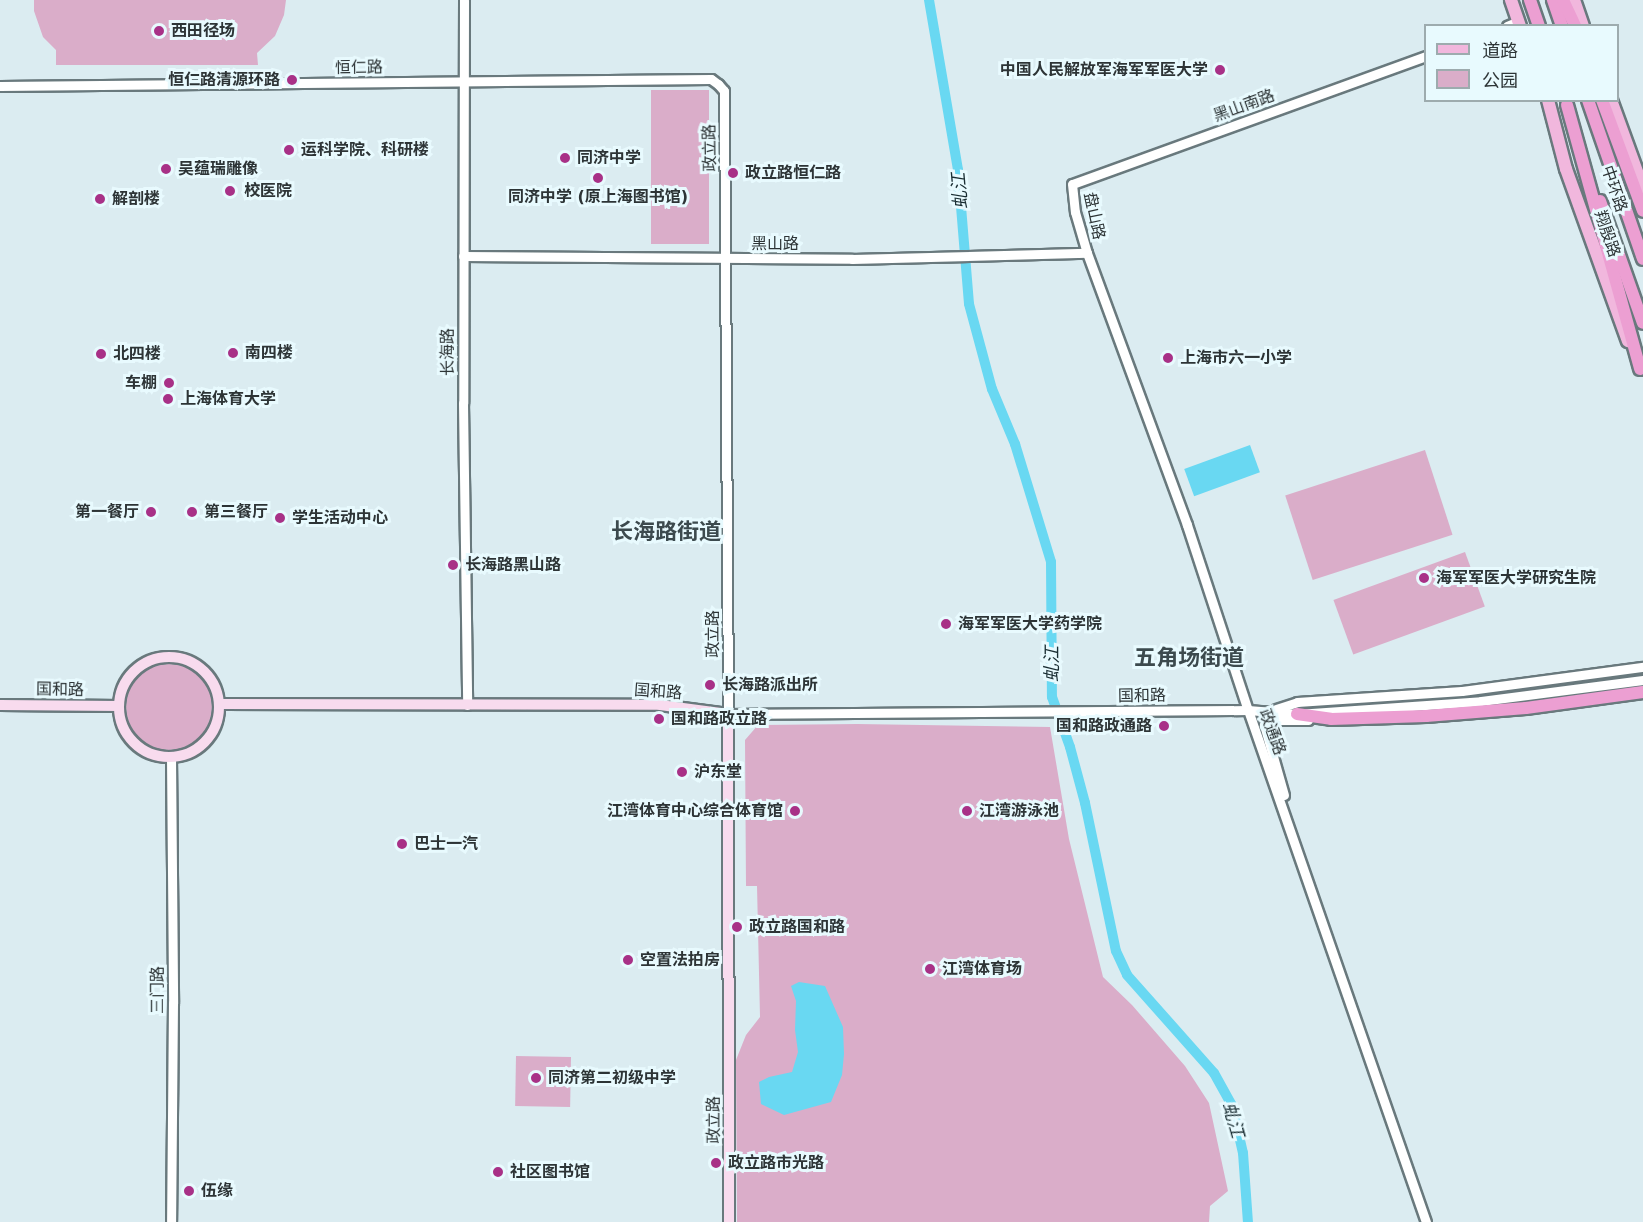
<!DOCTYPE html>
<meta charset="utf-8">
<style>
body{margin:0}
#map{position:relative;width:1643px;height:1222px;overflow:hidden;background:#dbecf1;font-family:"DejaVu Sans","Noto Sans SC",sans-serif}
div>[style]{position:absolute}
.green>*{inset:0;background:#daadc9;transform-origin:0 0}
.round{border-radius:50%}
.water>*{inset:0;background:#69d8f2;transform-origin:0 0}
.canal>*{height:10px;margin:-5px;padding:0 5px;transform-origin:5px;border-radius:5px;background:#69d8f2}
.roads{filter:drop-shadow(2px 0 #69797d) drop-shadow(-2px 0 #69797d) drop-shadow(0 2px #69797d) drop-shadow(0 -2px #69797d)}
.tertiary>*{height:9px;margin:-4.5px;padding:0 4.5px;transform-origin:4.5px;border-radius:4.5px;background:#fff}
.secondary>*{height:10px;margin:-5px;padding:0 5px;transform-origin:5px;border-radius:5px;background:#f8dbee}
.secondary>.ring{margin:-5px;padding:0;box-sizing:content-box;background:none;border:10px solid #f8dbee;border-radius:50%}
.primary>*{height:12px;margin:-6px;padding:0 6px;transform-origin:6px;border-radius:6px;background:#f1b7dd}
.trunk>*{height:12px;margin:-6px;padding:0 6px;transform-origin:6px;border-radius:6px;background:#ec9fd2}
.dots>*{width:16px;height:16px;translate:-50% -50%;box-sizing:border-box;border:3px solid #e8fafe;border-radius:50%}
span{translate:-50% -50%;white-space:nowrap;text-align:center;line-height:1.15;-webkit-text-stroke:6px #e8fafe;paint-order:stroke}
.poi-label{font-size:16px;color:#2d3436;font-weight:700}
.left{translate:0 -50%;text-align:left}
.right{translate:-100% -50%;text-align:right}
.street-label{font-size:16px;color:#2d3436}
.water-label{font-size:18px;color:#1a2e33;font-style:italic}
.district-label{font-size:22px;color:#3c4a4e;font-weight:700}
.legend{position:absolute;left:1424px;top:24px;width:195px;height:78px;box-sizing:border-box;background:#e8fafe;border:2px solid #9dabae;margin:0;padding:8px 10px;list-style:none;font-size:18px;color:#2d3436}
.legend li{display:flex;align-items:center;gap:12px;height:30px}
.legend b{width:30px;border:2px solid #9dabae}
</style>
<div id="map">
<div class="green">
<i style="clip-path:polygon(34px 0,286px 0,284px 15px,275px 36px,257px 53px,258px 65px,56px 65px,56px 50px,43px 37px,34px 11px)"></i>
<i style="left:709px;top:90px;width:154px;height:58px;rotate:90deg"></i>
<i style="left:1425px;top:450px;width:89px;height:147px;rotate:72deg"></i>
<i style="left:1465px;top:552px;width:58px;height:140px;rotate:70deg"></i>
<i class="round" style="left:126px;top:664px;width:86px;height:86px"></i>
<i style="clip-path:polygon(857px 724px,1050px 727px,1069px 839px,1103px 977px,1132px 1005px,1185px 1066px,1209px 1103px,1228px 1191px,1210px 1206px,1209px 1222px,737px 1222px,736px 1060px,746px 1035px,760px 1017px,757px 886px,746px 886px,745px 740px,758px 725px)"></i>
<i style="left:516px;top:1056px;width:55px;height:50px;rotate:1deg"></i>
</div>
<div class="water">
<i style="left:1250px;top:445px;width:29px;height:70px;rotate:70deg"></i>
<i style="clip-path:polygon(799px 982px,825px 986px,843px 1027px,844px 1054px,842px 1075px,831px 1102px,784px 1115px,761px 1104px,759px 1082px,769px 1077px,792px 1072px,798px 1052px,795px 1030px,796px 1001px,791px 986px)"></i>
</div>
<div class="canal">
<i style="left:929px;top:0;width:172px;rotate:80.3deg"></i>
<i style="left:958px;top:170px;width:134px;rotate:85.3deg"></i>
<i style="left:969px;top:304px;width:88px;rotate:74.9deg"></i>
<i style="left:992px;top:389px;width:60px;rotate:67.3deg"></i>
<i style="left:1015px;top:444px;width:123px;rotate:73deg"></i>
<i style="left:1051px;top:562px;width:135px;rotate:89.6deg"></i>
<i style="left:1052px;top:697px;width:53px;rotate:70.2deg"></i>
<i style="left:1070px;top:747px;width:58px;rotate:75deg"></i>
<i style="left:1085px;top:803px;width:151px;rotate:78.2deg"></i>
<i style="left:1116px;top:951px;width:26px;rotate:65deg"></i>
<i style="left:1127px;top:975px;width:131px;rotate:48.4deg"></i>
<i style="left:1214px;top:1073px;width:37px;rotate:61deg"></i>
<i style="left:1232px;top:1105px;width:49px;rotate:77.1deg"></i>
<i style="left:1243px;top:1153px;width:69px;rotate:85.9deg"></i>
</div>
<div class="roads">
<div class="tertiary">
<i style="left:464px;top:0;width:403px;rotate:90.1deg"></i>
<i style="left:463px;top:403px;width:302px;rotate:89.2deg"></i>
<i style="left:1507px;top:26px;width:13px;rotate:-23deg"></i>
<i style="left:1426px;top:56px;width:376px;rotate:160.1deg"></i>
<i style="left:1072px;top:184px;width:28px;rotate:84deg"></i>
<i style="left:1075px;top:212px;width:43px;rotate:73.7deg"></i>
<i style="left:1087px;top:253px;width:290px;rotate:69.8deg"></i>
<i style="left:1187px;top:525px;width:195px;rotate:71.8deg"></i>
<i style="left:1248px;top:710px;width:542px;rotate:70.83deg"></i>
<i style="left:0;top:86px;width:711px;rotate:-0.56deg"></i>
<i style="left:711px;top:79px;width:9px;rotate:36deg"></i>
<i style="left:718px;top:84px;width:9px;rotate:49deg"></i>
<i style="left:724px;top:91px;width:623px;rotate:89.63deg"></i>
<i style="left:728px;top:714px;width:520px;rotate:-0.44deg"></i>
<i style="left:1248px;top:710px;width:49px;rotate:4.7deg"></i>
<i style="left:1297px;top:714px;width:184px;rotate:-4deg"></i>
<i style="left:1481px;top:701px;width:163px;rotate:-7.4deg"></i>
<i style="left:463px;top:256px;width:389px;rotate:0.4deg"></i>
<i style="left:852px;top:259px;width:235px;rotate:-1.5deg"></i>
<i style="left:1276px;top:709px;width:22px;rotate:-18deg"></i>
<i style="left:1297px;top:702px;width:165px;rotate:-3.8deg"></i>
<i style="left:1462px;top:691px;width:183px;rotate:-7.6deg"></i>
<i style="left:171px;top:757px;width:246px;rotate:89.5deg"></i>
<i style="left:173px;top:1003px;width:219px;rotate:90.5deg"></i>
<i style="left:1284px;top:795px;width:73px;rotate:-105.9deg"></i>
<i style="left:1264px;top:725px;width:8px;rotate:-40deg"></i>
<i style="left:1270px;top:720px;width:38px"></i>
</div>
<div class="secondary">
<i class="ring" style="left:119px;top:657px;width:90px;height:90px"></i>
<i style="left:219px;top:704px;width:441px;rotate:0.1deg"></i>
<i style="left:660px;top:705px;width:69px;rotate:7.5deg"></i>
<i style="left:728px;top:714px;width:508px;rotate:89.89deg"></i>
<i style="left:0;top:705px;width:119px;rotate:0.5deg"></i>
</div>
<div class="primary">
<i style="left:1511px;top:0;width:28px;rotate:71deg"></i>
<i style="left:1574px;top:0;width:28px;rotate:71deg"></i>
<i style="left:1548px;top:100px;width:71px;rotate:75.4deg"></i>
<i style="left:1566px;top:169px;width:183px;rotate:70.2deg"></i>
<i style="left:1611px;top:100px;width:94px;rotate:70deg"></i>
</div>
<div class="trunk">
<i style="left:1530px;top:0;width:28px;rotate:71deg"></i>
<i style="left:1553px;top:0;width:28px;rotate:71deg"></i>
<i style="left:1563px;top:0;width:29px;rotate:65deg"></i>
<i style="left:1588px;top:100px;width:168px;rotate:70.9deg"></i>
<i style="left:1602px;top:100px;width:118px;rotate:69.7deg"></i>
<i style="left:1567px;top:105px;width:274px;rotate:74.5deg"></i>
<i style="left:1600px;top:201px;width:129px;rotate:70.6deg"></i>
<i style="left:1297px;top:714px;width:34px;rotate:8deg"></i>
<i style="left:1331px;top:719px;width:95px;rotate:-1.8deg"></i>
<i style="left:1426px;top:716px;width:100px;rotate:-4.6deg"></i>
<i style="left:1526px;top:708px;width:118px;rotate:-7.8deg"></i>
</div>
</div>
<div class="dots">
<i style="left:159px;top:31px;background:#a83187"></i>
<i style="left:1220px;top:70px;background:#a83187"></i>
<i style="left:292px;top:80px;background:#a83187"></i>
<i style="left:289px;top:150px;background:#a83187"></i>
<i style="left:565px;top:158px;background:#a83187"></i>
<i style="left:166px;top:169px;background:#a83187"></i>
<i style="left:733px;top:173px;background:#a83187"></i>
<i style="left:598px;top:178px;background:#a83187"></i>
<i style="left:230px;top:191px;background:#a83187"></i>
<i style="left:100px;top:199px;background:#a83187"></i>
<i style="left:233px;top:353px;background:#a83187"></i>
<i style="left:101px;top:354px;background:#a83187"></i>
<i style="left:1168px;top:358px;background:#a83187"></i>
<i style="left:169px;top:383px;background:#a83187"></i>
<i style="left:168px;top:399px;background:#a83187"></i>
<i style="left:151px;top:512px;background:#a83187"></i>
<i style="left:192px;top:512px;background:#a83187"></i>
<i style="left:280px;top:518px;background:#a83187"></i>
<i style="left:453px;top:565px;background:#a83187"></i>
<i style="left:1424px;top:578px;background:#a83187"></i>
<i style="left:946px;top:624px;background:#a83187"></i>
<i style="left:710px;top:685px;background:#a83187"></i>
<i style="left:659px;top:719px;background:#a83187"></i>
<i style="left:1164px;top:726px;background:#a83187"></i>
<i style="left:682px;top:772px;background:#a83187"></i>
<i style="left:795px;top:811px;background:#a83187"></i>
<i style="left:967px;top:811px;background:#a83187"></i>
<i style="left:402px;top:844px;background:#a83187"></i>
<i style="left:737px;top:927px;background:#a83187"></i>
<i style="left:628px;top:960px;background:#a83187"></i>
<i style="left:930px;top:969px;background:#a83187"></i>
<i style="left:536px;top:1078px;background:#a83187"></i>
<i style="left:716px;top:1163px;background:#a83187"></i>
<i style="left:498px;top:1172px;background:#a83187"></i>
<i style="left:189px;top:1191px;background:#a83187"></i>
</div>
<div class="poi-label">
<span class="left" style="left:171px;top:31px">西田径场</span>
<span class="right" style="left:1208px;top:70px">中国人民解放军海军军医大学</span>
<span class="right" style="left:280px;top:80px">恒仁路清源环路</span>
<span class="left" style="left:301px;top:150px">运科学院、科研楼</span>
<span class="left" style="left:577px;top:158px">同济中学</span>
<span class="left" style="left:178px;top:169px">吴蕴瑞雕像</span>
<span class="left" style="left:745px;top:173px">政立路恒仁路</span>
<span class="left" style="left:244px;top:191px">校医院</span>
<span style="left:598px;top:197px">同济中学 (原上海图书馆)</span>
<span class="left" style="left:112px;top:199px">解剖楼</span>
<span class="left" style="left:245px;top:353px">南四楼</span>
<span class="left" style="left:113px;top:354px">北四楼</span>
<span class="left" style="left:1180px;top:358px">上海市六一小学</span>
<span class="right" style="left:157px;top:383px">车棚</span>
<span class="left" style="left:180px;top:399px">上海体育大学</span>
<span class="right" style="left:139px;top:512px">第一餐厅</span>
<span class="left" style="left:204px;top:512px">第三餐厅</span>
<span class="left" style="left:292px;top:518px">学生活动中心</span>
<span class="left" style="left:465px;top:565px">长海路黑山路</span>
<span class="left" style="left:1436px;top:578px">海军军医大学研究生院</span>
<span class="left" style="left:958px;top:624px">海军军医大学药学院</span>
<span class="left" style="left:722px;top:685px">长海路派出所</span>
<span class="left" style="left:671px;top:719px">国和路政立路</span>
<span class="right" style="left:1152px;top:726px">国和路政通路</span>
<span class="left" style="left:694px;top:772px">沪东堂</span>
<span class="right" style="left:783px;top:811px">江湾体育中心综合体育馆</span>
<span class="left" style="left:979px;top:811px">江湾游泳池</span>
<span class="left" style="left:414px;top:844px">巴士一汽</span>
<span class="left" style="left:749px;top:927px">政立路国和路</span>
<span class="left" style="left:640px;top:960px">空置法拍房</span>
<span class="left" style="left:942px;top:969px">江湾体育场</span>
<span class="left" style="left:548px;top:1078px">同济第二初级中学</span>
<span class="left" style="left:728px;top:1163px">政立路市光路</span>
<span class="left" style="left:510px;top:1172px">社区图书馆</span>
<span class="left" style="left:201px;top:1191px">伍缘</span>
</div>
<div class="street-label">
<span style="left:359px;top:68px;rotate:-1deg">恒仁路</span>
<span style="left:1244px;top:106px;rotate:-20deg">黑山南路</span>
<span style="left:710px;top:148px;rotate:-91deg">政立路</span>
<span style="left:1614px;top:189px;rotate:71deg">中环路</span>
<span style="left:1094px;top:216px;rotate:78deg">盘山路</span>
<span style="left:1607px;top:234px;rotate:71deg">翔殷路</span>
<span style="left:775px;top:244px">黑山路</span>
<span style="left:448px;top:352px;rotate:-90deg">长海路</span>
<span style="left:713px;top:634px;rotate:-90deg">政立路</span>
<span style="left:60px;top:690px;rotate:1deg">国和路</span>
<span style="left:658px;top:692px;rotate:4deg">国和路</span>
<span style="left:1142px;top:696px;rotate:-1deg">国和路</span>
<span style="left:1272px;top:732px;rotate:70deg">政通路</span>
<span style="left:158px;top:990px;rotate:-90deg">三门路</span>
<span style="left:714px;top:1120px;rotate:-90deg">政立路</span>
</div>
<div class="water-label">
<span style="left:960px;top:191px;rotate:-95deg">虬江</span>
<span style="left:1052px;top:664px;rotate:-90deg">虬江</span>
<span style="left:1233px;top:1120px;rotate:74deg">虬江</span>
</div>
<div class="district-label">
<span style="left:666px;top:532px">长海路街道</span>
<span style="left:1189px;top:658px">五角场街道</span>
</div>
<ul class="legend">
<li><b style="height:8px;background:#f1b7dd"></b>道路</li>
<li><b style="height:16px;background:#daadc9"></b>公园</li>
</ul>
</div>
